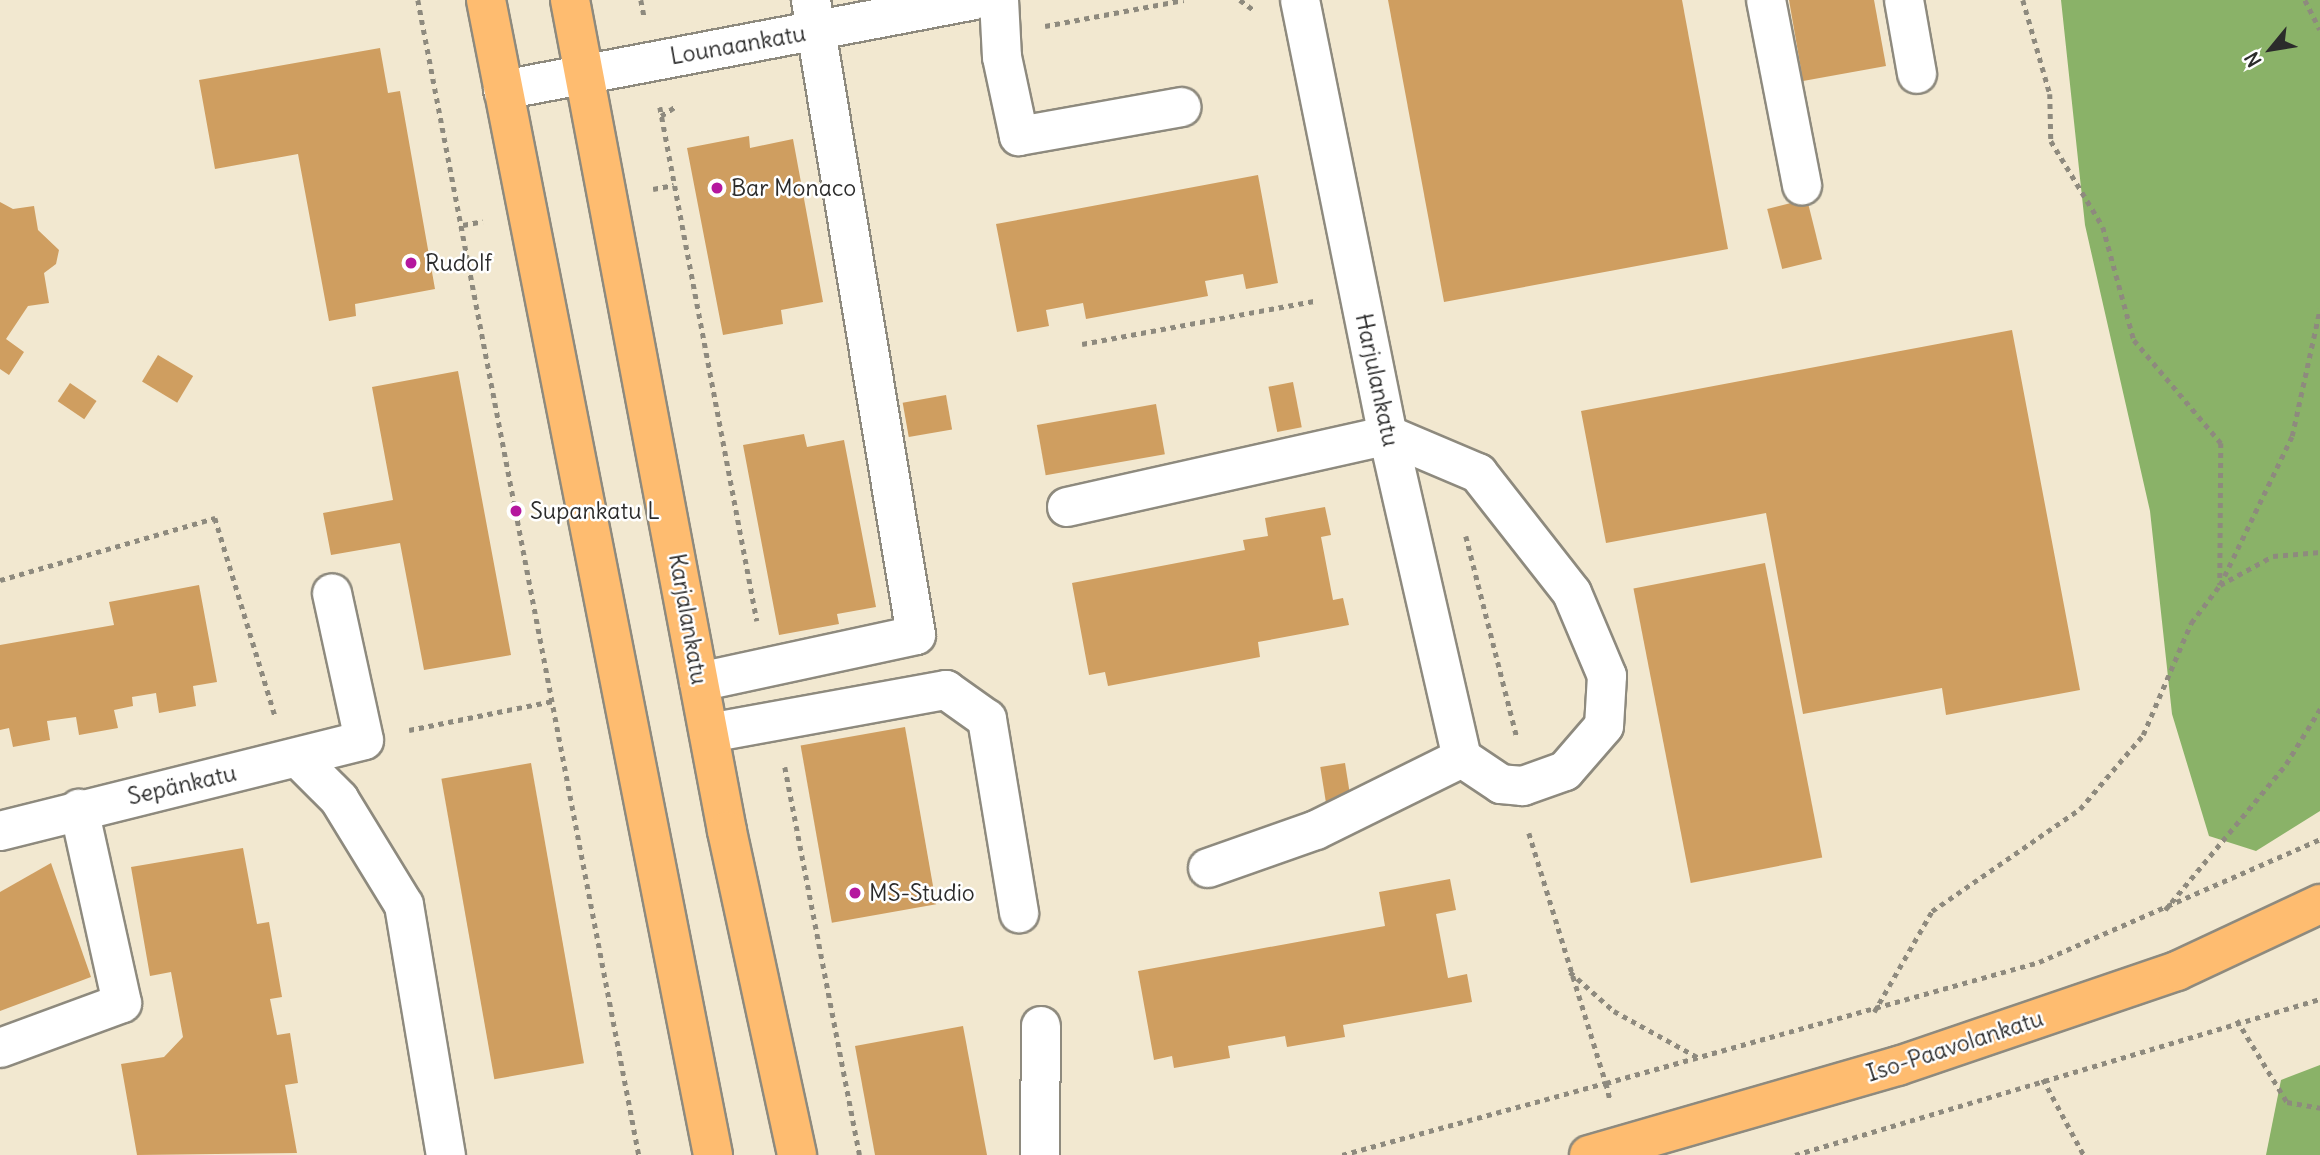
<!DOCTYPE html>
<meta charset="utf-8">
<style>
body{margin:0}
#map{position:relative;width:2320px;height:1155px;overflow:hidden;background:#f2e8d0;font-family:Delius,sans-serif}
div>[style]{position:absolute}
.forest>*{inset:0;background:#8ab268}
.building>*{inset:0;background:#cf9e60;transform-origin:0 0}
.path>*{height:4.5px;margin-top:-2.25px;transform-origin:0;background:repeating-linear-gradient(90deg,#8e8a7e 0 5px,transparent 0 10px)}
.roads{filter:drop-shadow(2px 0 #8e8a7e) drop-shadow(-2px 0 #8e8a7e) drop-shadow(0 2px #8e8a7e) drop-shadow(0 -2px #8e8a7e)}
.minor>*{height:38px;margin:-19px;padding:0 19px;transform-origin:19px;border-radius:19px;background:#fff}
.major>*{height:38px;margin:-19px;padding:0 19px;transform-origin:19px;border-radius:19px;background:#febc70}
.dots>*{width:19px;height:19px;translate:-50% -50%;box-sizing:border-box;border:4px solid #fff;border-radius:50%}
span{translate:-50% -50%;white-space:nowrap;text-align:center;line-height:1.15;-webkit-text-stroke:5px #fff;paint-order:stroke}
.street-label{font-size:23px;color:#2b2b2b}
.poi-label{font-size:23px;color:#2b2b2b}
.left{translate:0 -50%;text-align:left}
.north{position:absolute;left:2236px;top:14px;width:70px;height:70px;-webkit-text-stroke:5px #fff;paint-order:stroke;rotate:240deg;font-size:19px;font-weight:700;line-height:28px;text-align:center;color:#2b2b2b}
.north::after{content:'';display:block;margin:auto;width:24px;height:32px;background:#2b2b2b;clip-path:polygon(50% 0,100% 100%,50% 72%,0 100%)}
</style>
<div id="map">
<div class="forest">
<i style="clip-path:polygon(2061px 0,2320px 0,2320px 811px,2256px 851px,2209px 836px,2172px 714px,2150px 511px,2085px 225px)"></i>
<i style="clip-path:polygon(2320px 1065px,2320px 1155px,2266px 1155px,2281px 1080px)"></i>
</div>
<div class="building">
<i style="clip-path:polygon(1388px 0,1682px 0,1728px 249px,1444px 302px)"></i>
<i style="clip-path:polygon(1789px 0,1874px 0,1886px 66px,1803px 81px)"></i>
<i style="clip-path:polygon(380px 48px,388px 93px,400px 91px,435px 289px,355px 304px,356px 316px,329px 321px,298px 154px,215px 169px,199px 80px)"></i>
<i style="clip-path:polygon(749px 136px,750px 148px,793px 139px,823px 302px,781px 310px,783px 324px,723px 335px,687px 148px)"></i>
<i style="clip-path:polygon(1258px 175px,1278px 283px,1246px 289px,1243px 274px,1205px 281px,1208px 296px,1086px 319px,1083px 303px,1046px 310px,1049px 326px,1017px 332px,996px 224px)"></i>
<i style="left:1807px;top:199px;width:62px;height:41px;rotate:76deg"></i>
<i style="clip-path:polygon(0 202px,13px 209px,34px 206px,38px 230px,59px 250px,56px 264px,44px 273px,49px 303px,28px 306px,6px 339px,24px 352px,9px 375px,0 369px)"></i>
<i style="clip-path:polygon(2012px 330px,2080px 690px,1946px 715px,1942px 688px,1803px 714px,1766px 513px,1606px 543px,1581px 411px)"></i>
<i style="left:158px;top:355px;width:41px;height:31px;rotate:31deg"></i>
<i style="clip-path:polygon(458px 371px,511px 655px,424px 670px,400px 543px,331px 555px,323px 513px,393px 500px,372px 387px)"></i>
<i style="left:1293px;top:382px;width:46px;height:25px;rotate:79deg"></i>
<i style="left:70px;top:383px;width:32px;height:22px;rotate:34deg"></i>
<i style="left:946px;top:395px;width:35px;height:44px;rotate:80deg"></i>
<i style="left:1156px;top:404px;width:51px;height:121px;rotate:80deg"></i>
<i style="clip-path:polygon(804px 434px,807px 447px,844px 440px,876px 607px,837px 614px,839px 624px,779px 635px,743px 445px)"></i>
<i style="clip-path:polygon(1325px 507px,1331px 535px,1321px 537px,1333px 600px,1343px 598px,1349px 625px,1258px 642px,1260px 657px,1108px 686px,1105px 672px,1089px 675px,1072px 583px,1245px 550px,1243px 540px,1268px 536px,1265px 518px)"></i>
<i style="left:1765px;top:563px;width:300px;height:134px;rotate:79deg"></i>
<i style="clip-path:polygon(199px 585px,217px 682px,193px 686px,196px 706px,159px 713px,156px 693px,132px 697px,133px 706px,114px 710px,118px 728px,79px 735px,76px 717px,47px 721px,50px 740px,13px 747px,9px 728px,0 730px,0 645px,114px 625px,109px 602px)"></i>
<i style="left:905px;top:727px;width:180px;height:106px;rotate:80deg"></i>
<i style="left:531px;top:763px;width:305px;height:91px;rotate:80deg"></i>
<i style="left:1345px;top:763px;width:37px;height:25px;rotate:81deg"></i>
<i style="clip-path:polygon(243px 848px,257px 924px,269px 922px,282px 997px,270px 999px,277px 1035px,290px 1033px,298px 1083px,285px 1085px,297px 1153px,137px 1155px,121px 1064px,164px 1057px,183px 1037px,171px 972px,150px 976px,131px 867px)"></i>
<i style="clip-path:polygon(51px 863px,91px 977px,0 1011px,0 892px)"></i>
<i style="clip-path:polygon(1450px 879px,1456px 910px,1436px 914px,1448px 978px,1467px 974px,1472px 1002px,1343px 1025px,1345px 1037px,1287px 1047px,1285px 1036px,1228px 1046px,1230px 1058px,1174px 1068px,1172px 1056px,1154px 1060px,1138px 971px,1385px 926px,1379px 892px)"></i>
<i style="clip-path:polygon(963px 1026px,987px 1155px,875px 1155px,855px 1046px)"></i>
</div>
<div class="path">
<i style="left:418px;top:0;width:1176px;rotate:79.17deg"></i>
<i style="left:641px;top:0;width:16px;rotate:79deg"></i>
<i style="left:1240px;top:0;width:17px;rotate:36deg"></i>
<i style="left:2023px;top:0;width:98px;rotate:74deg"></i>
<i style="left:2050px;top:94px;width:47px;rotate:88.8deg"></i>
<i style="left:2051px;top:141px;width:100px;rotate:58.8deg"></i>
<i style="left:2103px;top:227px;width:117px;rotate:74.7deg"></i>
<i style="left:2134px;top:340px;width:135px;rotate:49.8deg"></i>
<i style="left:2221px;top:443px;width:142px;rotate:90.4deg"></i>
<i style="left:2220px;top:585px;width:60px;rotate:-28.7deg"></i>
<i style="left:2273px;top:556px;width:47px;rotate:-4.9deg"></i>
<i style="left:2305px;top:0;width:33px;rotate:63deg"></i>
<i style="left:1045px;top:26px;width:141px;rotate:-10.6deg"></i>
<i style="left:660px;top:107px;width:523px;rotate:79.31deg"></i>
<i style="left:661px;top:116px;width:17px;rotate:-33deg"></i>
<i style="left:653px;top:189px;width:21px;rotate:-11deg"></i>
<i style="left:463px;top:225px;width:20px;rotate:-11deg"></i>
<i style="left:1082px;top:344px;width:236px;rotate:-10.5deg"></i>
<i style="left:1466px;top:536px;width:208px;rotate:75.8deg"></i>
<i style="left:0;top:580px;width:224px;rotate:-16.1deg"></i>
<i style="left:215px;top:518px;width:206px;rotate:73.1deg"></i>
<i style="left:409px;top:730px;width:147px;rotate:-11.4deg"></i>
<i style="left:785px;top:767px;width:395px;rotate:79.1deg"></i>
<i style="left:1529px;top:833px;width:262px;rotate:72.9deg"></i>
<i style="left:1606px;top:1083px;width:450px;rotate:-15.6deg"></i>
<i style="left:2039px;top:962px;width:307px;rotate:-23.6deg"></i>
<i style="left:2165px;top:910px;width:190px;rotate:-50.3deg"></i>
<i style="left:2286px;top:764px;width:65px;rotate:-58.3deg"></i>
<i style="left:1570px;top:972px;width:59px;rotate:41.6deg"></i>
<i style="left:1614px;top:1011px;width:97px;rotate:28.9deg"></i>
<i style="left:1874px;top:1012px;width:116px;rotate:-60.1deg"></i>
<i style="left:1932px;top:911px;width:180px;rotate:-34.6deg"></i>
<i style="left:2080px;top:809px;width:97px;rotate:-49.6deg"></i>
<i style="left:2143px;top:735px;width:122px;rotate:-66.8deg"></i>
<i style="left:2191px;top:623px;width:48px;rotate:-52.7deg"></i>
<i style="left:2220px;top:585px;width:165px;rotate:-64.2deg"></i>
<i style="left:2292px;top:436px;width:130px;rotate:-77.6deg"></i>
<i style="left:2237px;top:1020px;width:96px;rotate:58.6deg"></i>
<i style="left:2287px;top:1102px;width:34px;rotate:10deg"></i>
<i style="left:2043px;top:1079px;width:86px;rotate:61.7deg"></i>
<i style="left:1342px;top:1155px;width:274px;rotate:-15.3deg"></i>
<i style="left:1606px;top:1083px;width:16px;rotate:76deg"></i>
<i style="left:1795px;top:1155px;width:548px;rotate:-16.55deg"></i>
</div>
<div class="roads">
<div class="minor">
<i style="left:999px;top:0;width:57px;rotate:87deg"></i>
<i style="left:1002px;top:57px;width:81px;rotate:77.9deg"></i>
<i style="left:1019px;top:136px;width:165px;rotate:-10.1deg"></i>
<i style="left:1300px;top:0;width:444px;rotate:78.6deg"></i>
<i style="left:1388px;top:435px;width:331px;rotate:77.1deg"></i>
<i style="left:1766px;top:0;width:189px;rotate:79deg"></i>
<i style="left:1904px;top:0;width:75px;rotate:80deg"></i>
<i style="left:503px;top:90px;width:479px;rotate:-10.8deg"></i>
<i style="left:1067px;top:507px;width:329px;rotate:-12.6deg"></i>
<i style="left:1388px;top:435px;width:98px;rotate:22.9deg"></i>
<i style="left:1478px;top:473px;width:152px;rotate:51.9deg"></i>
<i style="left:1572px;top:593px;width:90px;rotate:67.1deg"></i>
<i style="left:1607px;top:676px;width:50px;rotate:93.4deg"></i>
<i style="left:1604px;top:726px;width:60px;rotate:130.9deg"></i>
<i style="left:1565px;top:771px;width:45px;rotate:160.3deg"></i>
<i style="left:1523px;top:786px;width:22px;rotate:-175deg"></i>
<i style="left:1501px;top:784px;width:47px;rotate:-146.3deg"></i>
<i style="left:699px;top:682px;width:222px;rotate:-12.2deg"></i>
<i style="left:916px;top:635px;width:644px;rotate:-99.39deg"></i>
<i style="left:709px;top:733px;width:241px;rotate:-10.3deg"></i>
<i style="left:946px;top:690px;width:50px;rotate:35.3deg"></i>
<i style="left:987px;top:719px;width:197px;rotate:80.6deg"></i>
<i style="left:299px;top:759px;width:57px;rotate:45deg"></i>
<i style="left:339px;top:799px;width:124px;rotate:58.5deg"></i>
<i style="left:404px;top:905px;width:254px;rotate:80.5deg"></i>
<i style="left:0;top:831px;width:375px;rotate:-14deg"></i>
<i style="left:364px;top:740px;width:150px;rotate:-102.3deg"></i>
<i style="left:1208px;top:868px;width:114px;rotate:-19.4deg"></i>
<i style="left:1316px;top:830px;width:163px;rotate:-26.3deg"></i>
<i style="left:0;top:1048px;width:130px;rotate:-20.2deg"></i>
<i style="left:122px;top:1003px;width:199px;rotate:-102.5deg"></i>
<i style="left:1040px;top:1155px;width:129px;rotate:-89.6deg"></i>
</div>
<div class="major">
<i style="left:486px;top:0;width:1177px;rotate:78.88deg"></i>
<i style="left:570px;top:0;width:846px;rotate:79.3deg"></i>
<i style="left:727px;top:831px;width:331px;rotate:77.8deg"></i>
<i style="left:1589px;top:1155px;width:322px;rotate:-16.1deg"></i>
<i style="left:1898px;top:1066px;width:295px;rotate:-18.8deg"></i>
<i style="left:2177px;top:971px;width:158px;rotate:-25.1deg"></i>
</div>
</div>
<div class="dots">
<i style="left:717px;top:188px;background:#b5179e"></i>
<i style="left:411px;top:263px;background:#b5179e"></i>
<i style="left:516px;top:511px;background:#b5179e"></i>
<i style="left:855px;top:893px;background:#b5179e"></i>
</div>
<div class="street-label">
<span style="left:738px;top:45px;rotate:-10deg">Lounaankatu</span>
<span style="left:1377px;top:380px;rotate:78deg">Harjulankatu</span>
<span style="left:688px;top:619px;rotate:80deg">Karjalankatu</span>
<span style="left:182px;top:785px;rotate:-13deg">Sepänkatu</span>
<span style="left:1955px;top:1046px;rotate:-18deg">Iso-Paavolankatu</span>
</div>
<div class="poi-label">
<span class="left" style="left:731px;top:188px">Bar Monaco</span>
<span class="left" style="left:425px;top:263px">Rudolf</span>
<span class="left" style="left:530px;top:511px">Supankatu L</span>
<span class="left" style="left:869px;top:893px">MS-Studio</span>
</div>
<div class="north">N</div>
</div>
